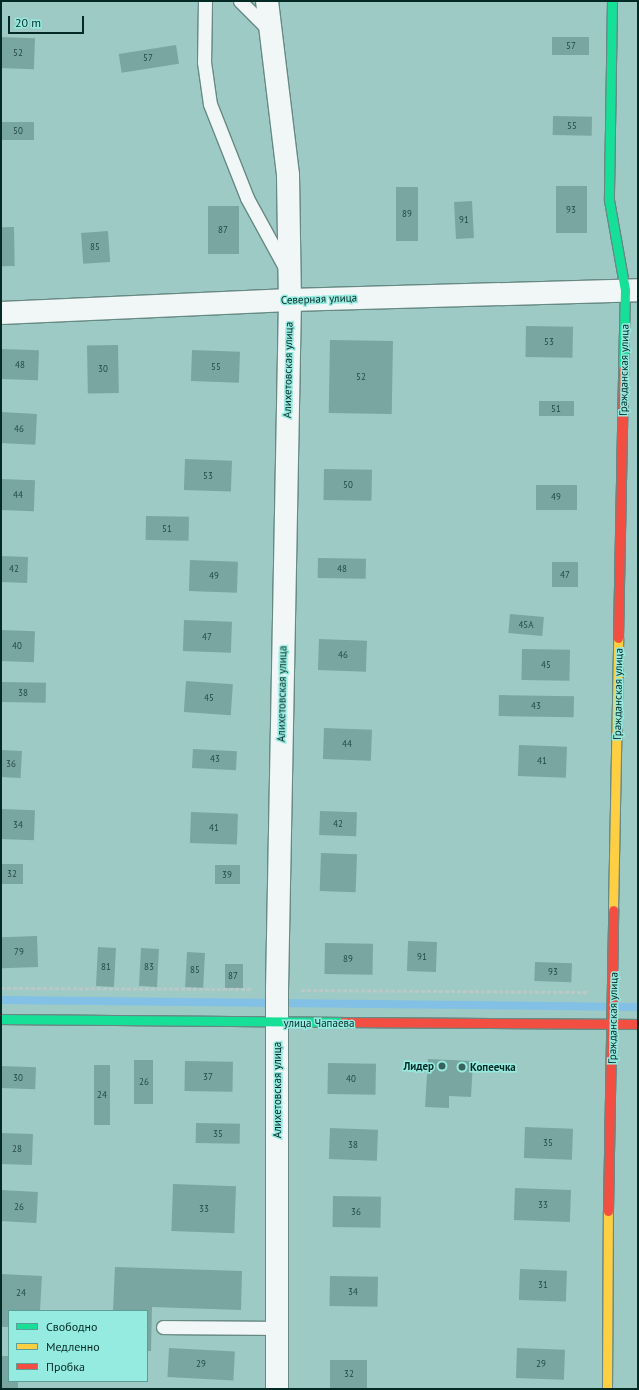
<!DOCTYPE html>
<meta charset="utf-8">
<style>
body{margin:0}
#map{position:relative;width:639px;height:1390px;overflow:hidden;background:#9dcac4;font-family:"PT Sans",sans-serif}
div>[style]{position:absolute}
.stream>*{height:8px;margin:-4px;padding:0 4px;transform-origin:4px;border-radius:4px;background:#82c0e6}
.building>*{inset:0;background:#7aa6a1;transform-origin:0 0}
.path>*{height:2.5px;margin-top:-1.25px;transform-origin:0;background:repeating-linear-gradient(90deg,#bac9c7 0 4px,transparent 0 6px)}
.roads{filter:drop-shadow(1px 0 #678984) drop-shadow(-1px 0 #678984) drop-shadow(0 1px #678984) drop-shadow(0 -1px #678984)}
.lane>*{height:13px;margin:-6.5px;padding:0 6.5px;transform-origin:6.5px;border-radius:6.5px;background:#f0f7f6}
.street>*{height:22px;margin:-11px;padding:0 11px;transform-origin:11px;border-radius:11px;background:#f0f7f6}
.fast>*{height:9px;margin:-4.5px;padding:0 4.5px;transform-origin:4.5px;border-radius:4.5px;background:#16e098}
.slow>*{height:9px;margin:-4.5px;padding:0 4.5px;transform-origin:4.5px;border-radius:4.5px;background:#ffcf43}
.jam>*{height:9px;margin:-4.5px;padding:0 4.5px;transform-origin:4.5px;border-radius:4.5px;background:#f24e42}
.dots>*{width:11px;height:11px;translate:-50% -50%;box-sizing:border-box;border:2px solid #96ebe0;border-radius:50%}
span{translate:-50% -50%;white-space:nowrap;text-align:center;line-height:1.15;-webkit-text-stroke:3px #96ebe0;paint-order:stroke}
.number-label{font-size:9px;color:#224945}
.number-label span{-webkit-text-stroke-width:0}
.street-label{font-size:11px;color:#042a26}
.poi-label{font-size:11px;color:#042a26;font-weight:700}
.right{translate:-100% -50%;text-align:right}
.left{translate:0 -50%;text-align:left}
.frame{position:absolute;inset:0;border:2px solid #042a26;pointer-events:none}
.legend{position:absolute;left:8px;top:1310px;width:140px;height:72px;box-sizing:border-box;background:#96ebe0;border:1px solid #5c9e96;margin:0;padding:5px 7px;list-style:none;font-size:12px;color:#042a26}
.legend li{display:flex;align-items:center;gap:8px;height:20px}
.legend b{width:20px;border:1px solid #5c9e96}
.scale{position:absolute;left:8px;top:16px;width:76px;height:18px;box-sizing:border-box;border:2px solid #042a26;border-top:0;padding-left:5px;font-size:12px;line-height:14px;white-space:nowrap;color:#042a26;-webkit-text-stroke:3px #96ebe0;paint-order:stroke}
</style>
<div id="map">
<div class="stream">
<i style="left:1px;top:1000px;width:637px;rotate:0.63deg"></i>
</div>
<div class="building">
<i style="left:1px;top:37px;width:34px;height:31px;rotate:2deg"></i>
<i style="left:589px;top:37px;width:18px;height:37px;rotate:90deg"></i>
<i style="left:176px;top:45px;width:19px;height:58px;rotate:81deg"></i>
<i style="left:553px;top:116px;width:39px;height:19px;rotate:1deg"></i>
<i style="left:1px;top:122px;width:33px;height:18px"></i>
<i style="left:556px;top:186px;width:31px;height:47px"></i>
<i style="left:396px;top:187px;width:22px;height:54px"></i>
<i style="left:472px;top:201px;width:37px;height:18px;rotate:87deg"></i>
<i style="left:208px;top:206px;width:31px;height:48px"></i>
<i style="left:14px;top:227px;width:39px;height:13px;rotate:89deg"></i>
<i style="left:108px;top:231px;width:31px;height:27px;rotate:86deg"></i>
<i style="left:526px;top:326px;width:47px;height:31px;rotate:1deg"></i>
<i style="left:330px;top:340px;width:63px;height:73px;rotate:1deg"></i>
<i style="left:118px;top:345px;width:48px;height:31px;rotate:89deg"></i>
<i style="left:1px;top:349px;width:38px;height:30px;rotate:2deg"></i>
<i style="left:192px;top:350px;width:48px;height:31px;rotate:2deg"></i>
<i style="left:539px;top:401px;width:35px;height:15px"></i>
<i style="left:1px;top:412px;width:36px;height:31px;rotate:3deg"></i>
<i style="left:185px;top:459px;width:47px;height:31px;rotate:2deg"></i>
<i style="left:324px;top:469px;width:48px;height:31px;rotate:1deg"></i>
<i style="left:1px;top:479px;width:34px;height:31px;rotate:2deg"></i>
<i style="left:536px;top:485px;width:41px;height:25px"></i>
<i style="left:146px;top:516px;width:43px;height:24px;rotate:1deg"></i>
<i style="left:1px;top:556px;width:27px;height:26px;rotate:2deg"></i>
<i style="left:318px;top:558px;width:48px;height:20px;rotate:1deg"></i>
<i style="left:190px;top:560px;width:48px;height:31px;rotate:2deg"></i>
<i style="left:552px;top:562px;width:26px;height:25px"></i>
<i style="left:510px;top:614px;width:34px;height:19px;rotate:5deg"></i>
<i style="left:184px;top:620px;width:48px;height:31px;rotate:2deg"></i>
<i style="left:1px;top:630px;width:34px;height:31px;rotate:2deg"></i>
<i style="left:319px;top:639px;width:48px;height:31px;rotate:2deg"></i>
<i style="left:522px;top:649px;width:48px;height:31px;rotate:1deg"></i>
<i style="left:186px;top:681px;width:47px;height:31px;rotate:4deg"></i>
<i style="left:1px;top:682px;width:45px;height:20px;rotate:1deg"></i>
<i style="left:499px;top:695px;width:75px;height:21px;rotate:1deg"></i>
<i style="left:324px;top:728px;width:48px;height:31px;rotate:2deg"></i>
<i style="left:519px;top:745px;width:48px;height:31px;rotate:2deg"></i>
<i style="left:193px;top:749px;width:44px;height:19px;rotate:3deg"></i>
<i style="left:1px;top:750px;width:21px;height:27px;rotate:3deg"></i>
<i style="left:1px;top:809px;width:34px;height:30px;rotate:2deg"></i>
<i style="left:320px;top:811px;width:37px;height:24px;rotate:2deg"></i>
<i style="left:191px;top:812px;width:47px;height:31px;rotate:2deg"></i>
<i style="left:321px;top:853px;width:36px;height:38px;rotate:2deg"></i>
<i style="left:1px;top:864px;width:22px;height:20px"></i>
<i style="left:215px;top:865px;width:25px;height:19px"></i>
<i style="left:37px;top:936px;width:31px;height:36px;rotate:88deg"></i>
<i style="left:408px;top:941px;width:29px;height:30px;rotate:2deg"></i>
<i style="left:325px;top:943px;width:48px;height:31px;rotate:1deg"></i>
<i style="left:98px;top:947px;width:18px;height:39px;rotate:3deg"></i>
<i style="left:141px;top:948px;width:18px;height:38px;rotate:3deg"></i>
<i style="left:187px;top:952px;width:18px;height:35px;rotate:3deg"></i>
<i style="left:535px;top:962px;width:37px;height:19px;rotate:2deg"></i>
<i style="left:225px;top:964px;width:18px;height:24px"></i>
<i style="clip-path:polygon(428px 1059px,473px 1061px,471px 1097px,449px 1096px,449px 1108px,425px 1107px)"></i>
<i style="left:134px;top:1060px;width:19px;height:44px"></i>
<i style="left:185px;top:1061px;width:48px;height:30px;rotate:1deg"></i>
<i style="left:328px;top:1063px;width:48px;height:31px;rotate:1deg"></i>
<i style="left:94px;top:1065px;width:16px;height:60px"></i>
<i style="left:1px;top:1066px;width:35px;height:22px;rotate:2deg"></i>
<i style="left:196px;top:1123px;width:44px;height:20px;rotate:1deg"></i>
<i style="left:525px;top:1127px;width:48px;height:31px;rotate:2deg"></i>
<i style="left:330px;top:1128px;width:48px;height:31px;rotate:2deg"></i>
<i style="left:1px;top:1133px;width:32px;height:31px;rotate:2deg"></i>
<i style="left:173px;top:1184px;width:63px;height:47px;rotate:2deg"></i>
<i style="left:515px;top:1188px;width:56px;height:32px;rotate:2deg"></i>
<i style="left:1px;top:1190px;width:37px;height:31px;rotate:3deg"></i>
<i style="left:333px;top:1196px;width:48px;height:31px;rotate:1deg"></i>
<i style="clip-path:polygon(115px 1267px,242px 1271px,241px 1310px,152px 1307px,151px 1351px,147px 1351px,147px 1311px,113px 1311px)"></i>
<i style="left:520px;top:1269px;width:47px;height:31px;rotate:2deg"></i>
<i style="clip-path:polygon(1px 1274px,42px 1276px,40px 1311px,9px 1311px,9px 1327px,1px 1327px)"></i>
<i style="left:330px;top:1276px;width:48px;height:30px;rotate:1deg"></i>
<i style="left:169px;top:1348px;width:66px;height:29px;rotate:3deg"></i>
<i style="left:517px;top:1348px;width:48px;height:30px;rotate:2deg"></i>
<i style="clip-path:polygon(1px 1356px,9px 1356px,9px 1381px,18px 1381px,18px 1389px,1px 1389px)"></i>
<i style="left:330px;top:1360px;width:37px;height:29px"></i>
</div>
<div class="path">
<i style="left:1px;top:988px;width:251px;rotate:0.2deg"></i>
<i style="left:301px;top:990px;width:287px;rotate:0.4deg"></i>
</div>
<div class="roads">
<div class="lane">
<i style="left:205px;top:1px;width:61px;rotate:90.9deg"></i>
<i style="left:204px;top:62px;width:42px;rotate:81.9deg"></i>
<i style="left:210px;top:104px;width:101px;rotate:68.5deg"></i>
<i style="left:247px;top:198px;width:83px;rotate:61.3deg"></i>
<i style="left:240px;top:1px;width:42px;rotate:45deg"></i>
<i style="left:163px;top:1327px;width:114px;rotate:0.5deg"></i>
</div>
<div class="street">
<i style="left:267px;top:1px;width:175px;rotate:83.1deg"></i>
<i style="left:288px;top:175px;width:125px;rotate:89.1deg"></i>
<i style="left:290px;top:300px;width:689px;rotate:91.08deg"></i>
<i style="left:277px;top:989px;width:400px;rotate:90deg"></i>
<i style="left:1px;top:313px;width:289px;rotate:-2.6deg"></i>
<i style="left:290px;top:300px;width:348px;rotate:-1.6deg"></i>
</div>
<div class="fast">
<i style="left:612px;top:1px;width:199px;rotate:90.9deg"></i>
<i style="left:609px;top:200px;width:91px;rotate:79.9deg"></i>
<i style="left:625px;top:290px;width:80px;rotate:91.4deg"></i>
<i style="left:1px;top:1019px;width:342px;rotate:0.5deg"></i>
</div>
<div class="slow">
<i style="left:613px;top:910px;width:272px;rotate:-88.9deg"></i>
<i style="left:607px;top:1389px;width:178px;rotate:-89.7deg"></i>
</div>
<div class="jam">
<i style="left:618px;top:638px;width:268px;rotate:-88.9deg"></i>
<i style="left:343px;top:1022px;width:295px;rotate:0.4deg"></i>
<i style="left:608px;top:1211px;width:301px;rotate:-89deg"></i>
</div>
</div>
<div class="dots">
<i style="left:442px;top:1066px;background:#3a625d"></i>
<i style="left:462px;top:1067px;background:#3a625d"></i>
</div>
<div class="number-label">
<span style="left:571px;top:46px">57</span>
<span style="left:18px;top:53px">52</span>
<span style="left:148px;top:58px">57</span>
<span style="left:572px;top:126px">55</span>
<span style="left:18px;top:131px">50</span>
<span style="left:571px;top:210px">93</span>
<span style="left:407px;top:214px">89</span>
<span style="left:464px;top:220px">91</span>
<span style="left:223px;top:230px">87</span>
<span style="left:95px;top:247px">85</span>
<span style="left:549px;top:342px">53</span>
<span style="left:20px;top:365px">48</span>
<span style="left:216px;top:367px">55</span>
<span style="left:103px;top:369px">30</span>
<span style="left:361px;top:377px">52</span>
<span style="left:556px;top:409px">51</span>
<span style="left:19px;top:429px">46</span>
<span style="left:208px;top:476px">53</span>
<span style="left:348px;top:485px">50</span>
<span style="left:18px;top:495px">44</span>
<span style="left:556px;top:497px">49</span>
<span style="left:167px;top:529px">51</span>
<span style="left:14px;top:569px">42</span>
<span style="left:342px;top:569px">48</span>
<span style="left:565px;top:575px">47</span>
<span style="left:214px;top:576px">49</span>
<span style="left:526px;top:625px">45А</span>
<span style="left:207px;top:637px">47</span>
<span style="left:17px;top:646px">40</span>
<span style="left:343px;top:655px">46</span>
<span style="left:546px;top:665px">45</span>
<span style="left:23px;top:693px">38</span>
<span style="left:209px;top:698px">45</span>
<span style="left:536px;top:706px">43</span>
<span style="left:347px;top:744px">44</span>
<span style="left:215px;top:759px">43</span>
<span style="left:542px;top:761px">41</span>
<span style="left:11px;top:764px">36</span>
<span style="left:338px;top:824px">42</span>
<span style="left:18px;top:825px">34</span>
<span style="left:214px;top:828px">41</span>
<span style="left:12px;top:874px">32</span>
<span style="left:227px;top:875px">39</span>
<span style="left:19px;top:952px">79</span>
<span style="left:422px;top:957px">91</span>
<span style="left:348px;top:959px">89</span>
<span style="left:106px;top:967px">81</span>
<span style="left:149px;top:967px">83</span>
<span style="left:195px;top:970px">85</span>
<span style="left:553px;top:972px">93</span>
<span style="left:233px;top:976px">87</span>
<span style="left:208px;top:1077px">37</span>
<span style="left:18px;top:1078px">30</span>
<span style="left:351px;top:1079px">40</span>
<span style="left:144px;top:1082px">26</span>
<span style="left:102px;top:1095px">24</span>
<span style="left:218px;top:1134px">35</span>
<span style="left:548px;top:1143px">35</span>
<span style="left:353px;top:1145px">38</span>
<span style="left:17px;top:1149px">28</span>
<span style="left:543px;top:1205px">33</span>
<span style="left:19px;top:1207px">26</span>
<span style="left:204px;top:1209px">33</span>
<span style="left:356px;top:1212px">36</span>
<span style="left:543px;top:1285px">31</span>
<span style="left:353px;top:1292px">34</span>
<span style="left:21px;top:1293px">24</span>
<span style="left:201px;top:1364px">29</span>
<span style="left:541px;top:1364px">29</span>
<span style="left:349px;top:1374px">32</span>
</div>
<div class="street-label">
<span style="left:319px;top:299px;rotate:-2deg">Северная улица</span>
<span style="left:288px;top:370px;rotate:-89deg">Алихетовская улица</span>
<span style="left:624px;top:370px;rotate:-89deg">Гражданская улица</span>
<span style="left:282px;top:694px;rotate:-89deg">Алихетовская улица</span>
<span style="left:618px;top:694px;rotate:-89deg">Гражданская улица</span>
<span style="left:613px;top:1018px;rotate:-89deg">Гражданская улица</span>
<span style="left:319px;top:1023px">улица Чапаева</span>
<span style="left:277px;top:1090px;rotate:-90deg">Алихетовская улица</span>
</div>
<div class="poi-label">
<span class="right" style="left:434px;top:1066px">Лидер</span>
<span class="left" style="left:470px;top:1067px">Копеечка</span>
</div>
<div class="frame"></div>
<ul class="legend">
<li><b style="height:5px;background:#16e098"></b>Свободно</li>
<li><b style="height:5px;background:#ffcf43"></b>Медленно</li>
<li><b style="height:5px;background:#f24e42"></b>Пробка</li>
</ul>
<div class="scale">20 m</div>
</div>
